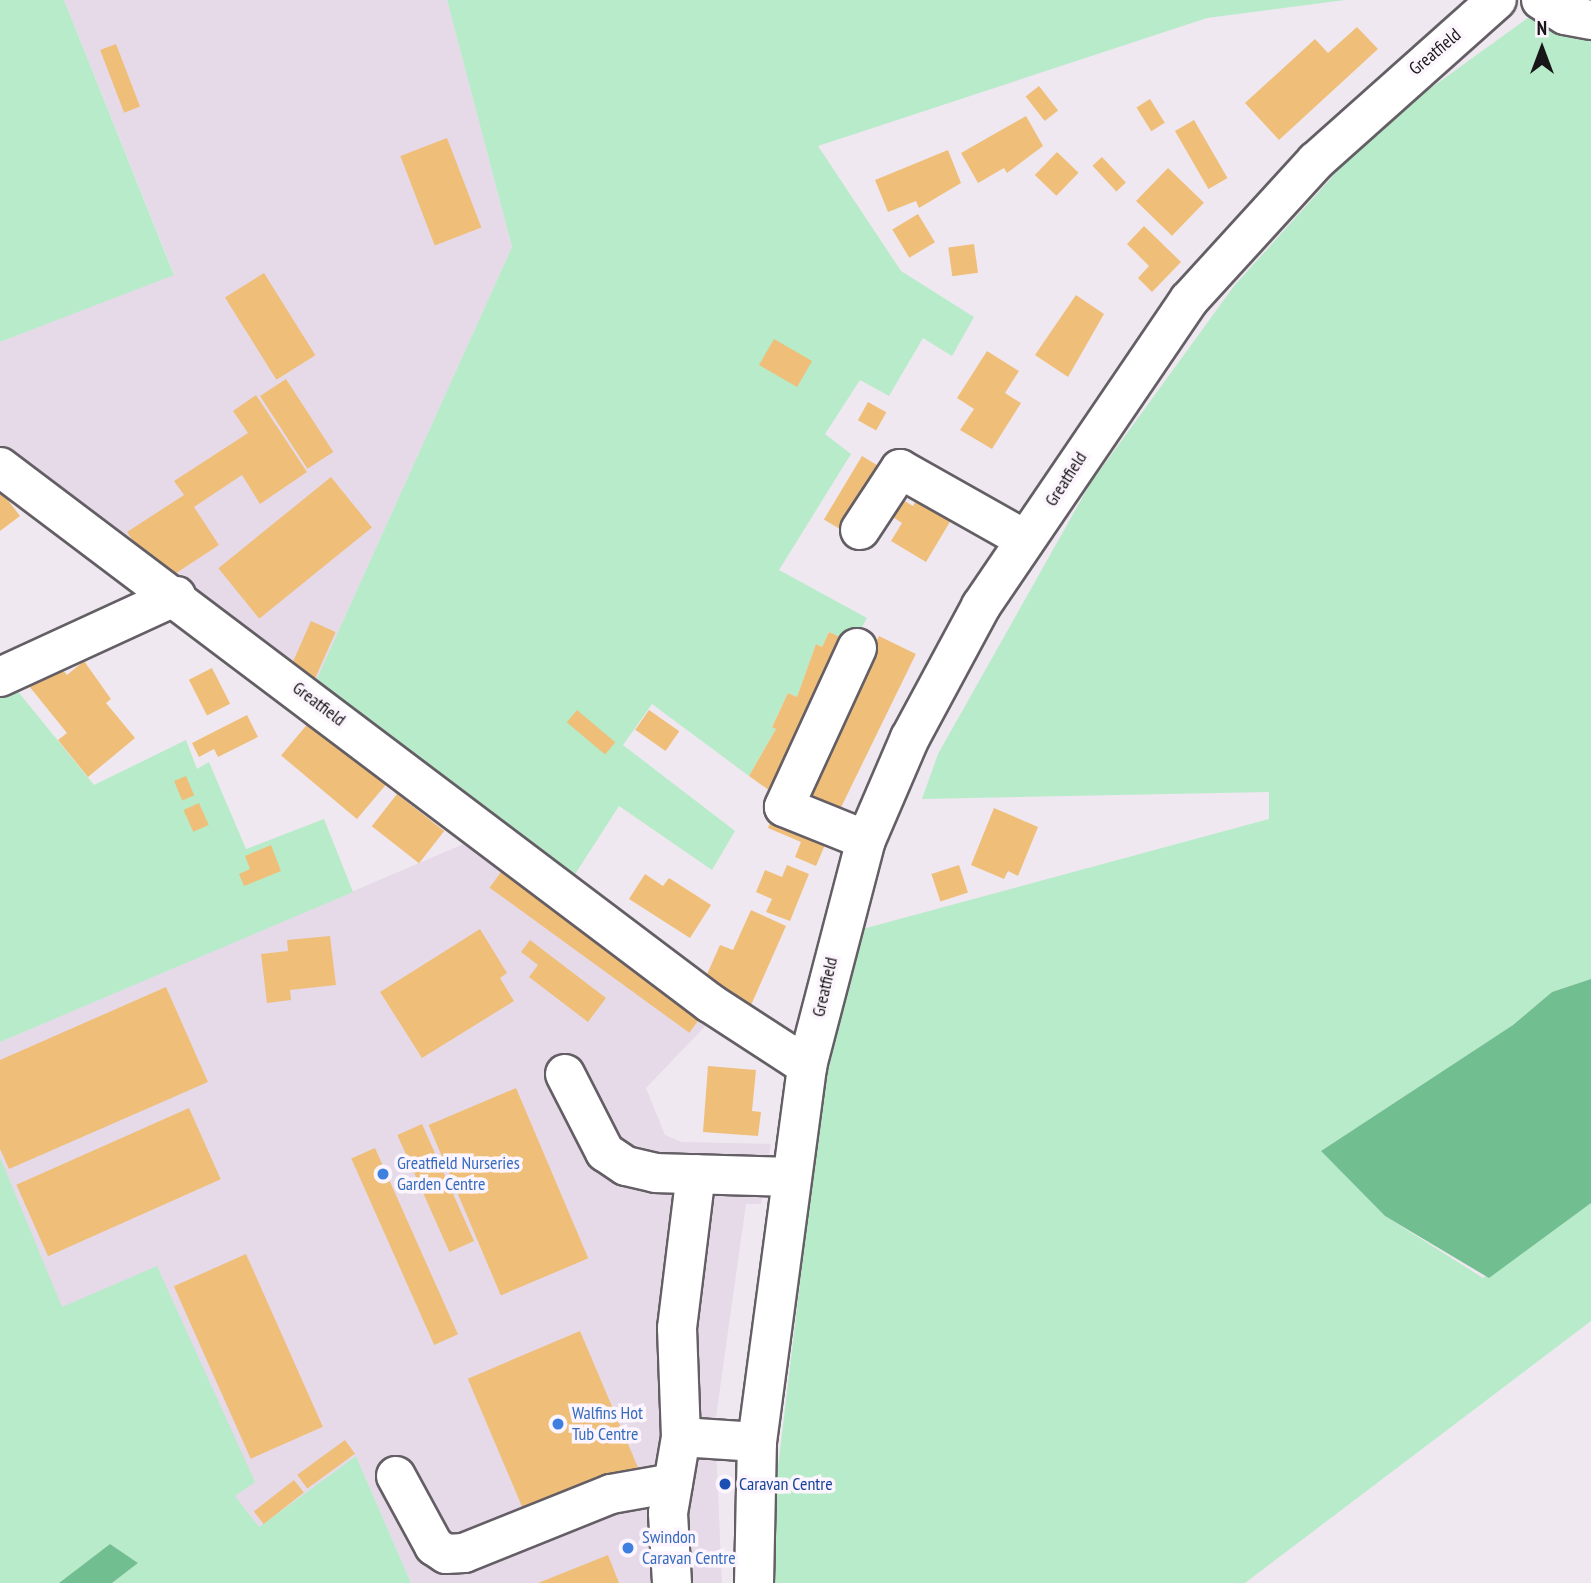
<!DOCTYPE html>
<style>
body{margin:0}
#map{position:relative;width:1591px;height:1583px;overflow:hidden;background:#efe8f0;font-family:"PT Sans Narrow",sans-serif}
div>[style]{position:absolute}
.built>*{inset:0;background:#e6dae9}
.green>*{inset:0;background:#b7ebca}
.forest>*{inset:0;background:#71bf91}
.building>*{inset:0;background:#efbf7a;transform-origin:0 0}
.roads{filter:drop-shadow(2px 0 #645e65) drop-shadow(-2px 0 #645e65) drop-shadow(0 2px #645e65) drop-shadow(0 -2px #645e65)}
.minor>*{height:38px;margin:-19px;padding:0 19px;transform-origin:19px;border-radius:19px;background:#fff}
.dots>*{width:19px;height:19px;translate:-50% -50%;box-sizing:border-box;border:4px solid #fcf5fd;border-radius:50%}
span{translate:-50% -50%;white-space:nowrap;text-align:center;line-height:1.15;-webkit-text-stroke:7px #fcf5fd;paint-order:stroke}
.street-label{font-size:18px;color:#181518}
.shop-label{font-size:18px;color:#366cbe}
.left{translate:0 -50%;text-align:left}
.transit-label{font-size:18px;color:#164399}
.north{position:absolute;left:1507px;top:14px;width:70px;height:70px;-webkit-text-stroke:5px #fcf5fd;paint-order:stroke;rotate:0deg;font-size:19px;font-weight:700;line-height:28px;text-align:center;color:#181518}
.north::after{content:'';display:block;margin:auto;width:24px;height:32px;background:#181518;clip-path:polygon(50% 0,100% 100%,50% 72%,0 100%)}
</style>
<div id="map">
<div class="built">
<i style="clip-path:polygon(64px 0,447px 0,512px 247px,315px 683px,0 454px,0 342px,174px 274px)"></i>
<i style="clip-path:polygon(473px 840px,714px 1017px,646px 1088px,665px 1135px,682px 1142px,771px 1144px,761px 1204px,746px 1204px,715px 1424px,722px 1583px,411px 1583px,356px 1456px,259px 1527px,0 1469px,0 1042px)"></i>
</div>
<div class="green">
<i style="clip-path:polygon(0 0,64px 0,174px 275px,0 342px)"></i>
<i style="clip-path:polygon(447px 0,1345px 0,1207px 18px,818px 146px,901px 271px,974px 317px,952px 356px,923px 338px,889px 396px,860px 380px,825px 434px,851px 454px,779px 570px,867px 618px,853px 643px,829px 632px,822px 647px,816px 644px,797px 697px,788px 693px,772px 726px,776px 729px,749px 776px,652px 704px,623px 745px,735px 831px,712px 870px,619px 806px,570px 882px,315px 683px,512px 247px)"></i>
<i style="clip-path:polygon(1532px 15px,1591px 29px,1591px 979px,1552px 992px,1513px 1025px,1321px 1151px,1385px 1216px,1483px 1278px,1591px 1203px,1591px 1321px,1245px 1583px,774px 1583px,773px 1509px,822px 1099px,859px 930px,1269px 819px,1269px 792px,922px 799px,938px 754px,1090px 484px,1234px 286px,1377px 127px)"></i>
<i style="clip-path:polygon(11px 683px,94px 785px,186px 740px,197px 769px,209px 762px,246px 849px,324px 819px,353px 892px,0 1042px,0 688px)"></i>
<i style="clip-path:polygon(0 1157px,62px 1307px,157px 1266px,255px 1482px,235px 1496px,259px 1527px,356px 1456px,411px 1583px,112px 1583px,138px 1563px,110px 1544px,59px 1583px,0 1583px)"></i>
</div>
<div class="forest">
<i style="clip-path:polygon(1591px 979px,1591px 1203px,1489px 1278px,1385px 1216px,1321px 1151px,1513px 1025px,1552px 992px)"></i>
<i style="clip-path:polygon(110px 1544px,138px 1563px,112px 1583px,59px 1583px)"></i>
</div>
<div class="building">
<i style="clip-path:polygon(1357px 27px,1378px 49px,1279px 140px,1245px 103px,1315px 39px,1328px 53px)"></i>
<i style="left:116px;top:44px;width:67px;height:17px;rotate:69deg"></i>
<i style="left:1039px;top:86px;width:31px;height:17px;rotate:52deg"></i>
<i style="left:1150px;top:99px;width:28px;height:16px;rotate:58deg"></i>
<i style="clip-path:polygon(1026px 116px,1043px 146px,1007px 173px,1004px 168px,978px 183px,961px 153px)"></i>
<i style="left:1194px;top:120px;width:67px;height:22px;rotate:60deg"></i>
<i style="left:447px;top:138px;width:96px;height:50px;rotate:69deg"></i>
<i style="clip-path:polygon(948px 150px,961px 183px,919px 208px,916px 201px,888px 212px,875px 180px)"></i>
<i style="left:1057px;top:152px;width:30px;height:32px;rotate:44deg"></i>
<i style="left:1102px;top:157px;width:35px;height:13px;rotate:47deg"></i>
<i style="left:1168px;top:168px;width:50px;height:46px;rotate:44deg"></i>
<i style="left:918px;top:214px;width:33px;height:30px;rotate:59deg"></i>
<i style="clip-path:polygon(1144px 226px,1181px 262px,1152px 292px,1138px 278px,1149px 266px,1127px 244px)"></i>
<i style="left:974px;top:244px;width:29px;height:26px;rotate:82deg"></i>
<i style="left:264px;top:273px;width:97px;height:46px;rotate:58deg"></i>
<i style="clip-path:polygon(1076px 295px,1104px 314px,1068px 377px,1035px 355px)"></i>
<i style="left:774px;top:339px;width:44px;height:30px;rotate:30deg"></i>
<i style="clip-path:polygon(987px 351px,1019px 371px,1005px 393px,1021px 403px,992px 449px,960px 430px,974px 409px,957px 398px)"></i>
<i style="left:286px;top:379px;width:87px;height:31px;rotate:57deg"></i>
<i style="clip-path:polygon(256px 395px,307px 472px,260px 504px,242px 475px,194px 507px,219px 545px,161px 583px,127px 532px,184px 495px,174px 481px,248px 433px,233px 411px)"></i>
<i style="left:868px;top:402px;width:21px;height:21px;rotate:29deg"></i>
<i style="left:862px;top:456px;width:27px;height:74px;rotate:31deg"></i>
<i style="left:331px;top:477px;width:65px;height:145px;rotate:51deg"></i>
<i style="clip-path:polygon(0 490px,20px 516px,0 531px)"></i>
<i style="clip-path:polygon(919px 495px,954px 515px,926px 562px,891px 541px,902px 523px,888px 514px,898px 497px,913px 506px)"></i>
<i style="left:311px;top:621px;width:27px;height:53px;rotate:24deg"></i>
<i style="clip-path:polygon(829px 632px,853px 643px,780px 798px,749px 776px,776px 729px,772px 727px,788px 693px,797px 697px,816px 644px,822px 647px)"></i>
<i style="left:879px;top:636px;width:41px;height:190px;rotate:26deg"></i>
<i style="clip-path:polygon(84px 661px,111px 699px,106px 703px,135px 738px,88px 777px,58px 740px,67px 733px,29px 686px,57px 663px,67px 675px)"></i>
<i style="left:212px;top:668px;width:40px;height:26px;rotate:63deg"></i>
<i style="left:577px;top:710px;width:50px;height:16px;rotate:40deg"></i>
<i style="left:649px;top:710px;width:37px;height:24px;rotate:35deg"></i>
<i style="clip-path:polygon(247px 715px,258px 737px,218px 757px,214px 749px,199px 757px,192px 743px)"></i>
<i style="left:310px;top:721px;width:99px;height:45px;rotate:40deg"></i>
<i style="left:186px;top:776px;width:21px;height:13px;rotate:67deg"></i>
<i style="left:397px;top:794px;width:60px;height:41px;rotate:38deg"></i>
<i style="left:199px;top:803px;width:24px;height:17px;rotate:66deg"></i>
<i style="clip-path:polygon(994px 808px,1038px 827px,1018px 876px,1008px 871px,1004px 879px,971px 865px)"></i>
<i style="clip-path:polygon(775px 810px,830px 833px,816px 866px,795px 857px,801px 842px,768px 828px)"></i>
<i style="clip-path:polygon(271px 845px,281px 871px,244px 886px,239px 874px,250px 869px,245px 856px)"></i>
<i style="left:506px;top:865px;width:247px;height:28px;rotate:36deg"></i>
<i style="clip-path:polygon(787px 865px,809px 874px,790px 921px,766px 912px,772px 899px,756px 892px,765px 870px,782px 877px)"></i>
<i style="left:959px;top:865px;width:29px;height:29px;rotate:72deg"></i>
<i style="clip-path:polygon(645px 874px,663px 886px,669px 878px,711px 905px,690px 938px,629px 899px)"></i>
<i style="clip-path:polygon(751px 910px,786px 926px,748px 1012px,700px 990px,720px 945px,733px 950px)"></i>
<i style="clip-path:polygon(480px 929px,507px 973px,500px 978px,514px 1001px,422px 1058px,380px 992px)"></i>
<i style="clip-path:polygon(330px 936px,336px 985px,290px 990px,291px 1000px,267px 1003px,261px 954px,288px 951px,287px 940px)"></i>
<i style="clip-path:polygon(530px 940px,606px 998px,588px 1022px,529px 977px,538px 965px,521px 952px)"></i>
<i style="clip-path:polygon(166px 987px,208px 1082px,9px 1169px,0 1149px,0 1060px)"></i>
<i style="clip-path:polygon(708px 1066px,756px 1070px,752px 1111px,761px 1112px,758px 1136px,703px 1132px)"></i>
<i style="left:516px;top:1088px;width:185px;height:95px;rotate:67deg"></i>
<i style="left:189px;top:1108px;width:78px;height:189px;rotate:66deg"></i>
<i style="left:422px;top:1124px;width:128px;height:27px;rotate:66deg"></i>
<i style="left:375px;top:1148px;width:204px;height:26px;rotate:66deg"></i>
<i style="left:246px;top:1254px;width:189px;height:79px;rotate:66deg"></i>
<i style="left:580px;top:1331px;width:150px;height:122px;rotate:67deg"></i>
<i style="left:345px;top:1440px;width:17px;height:59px;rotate:54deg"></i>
<i style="left:294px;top:1480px;width:16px;height:51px;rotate:52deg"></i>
<i style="clip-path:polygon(608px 1555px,619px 1583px,538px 1583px)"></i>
</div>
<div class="roads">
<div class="minor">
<i style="left:1541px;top:0;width:28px;rotate:32deg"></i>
<i style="left:1565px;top:15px;width:26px;rotate:11deg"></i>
<i style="left:0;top:467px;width:890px;rotate:37.05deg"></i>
<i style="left:710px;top:1003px;width:116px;rotate:33deg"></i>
<i style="left:860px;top:530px;width:73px;rotate:-56.7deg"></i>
<i style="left:900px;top:469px;width:142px;rotate:29.4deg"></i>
<i style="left:857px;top:648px;width:175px;rotate:114.7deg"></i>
<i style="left:784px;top:807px;width:88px;rotate:21.9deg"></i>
<i style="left:0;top:677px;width:194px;rotate:-24.7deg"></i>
<i style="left:565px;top:1074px;width:88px;rotate:62.9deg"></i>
<i style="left:605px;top:1152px;width:25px;rotate:34deg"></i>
<i style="left:626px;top:1166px;width:31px;rotate:13deg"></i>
<i style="left:656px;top:1173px;width:134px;rotate:1.7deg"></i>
<i style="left:681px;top:1437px;width:109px;rotate:-92.1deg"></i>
<i style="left:677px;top:1328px;width:155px;rotate:-83deg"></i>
<i style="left:396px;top:1476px;width:80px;rotate:61.5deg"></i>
<i style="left:434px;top:1546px;width:14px;rotate:34deg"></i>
<i style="left:446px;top:1554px;width:18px;rotate:-3deg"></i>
<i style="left:464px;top:1553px;width:158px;rotate:-21.9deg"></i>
<i style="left:611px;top:1494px;width:63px;rotate:-10.1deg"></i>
<i style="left:672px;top:1583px;width:70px;rotate:-93.3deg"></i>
<i style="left:668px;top:1513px;width:77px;rotate:-80.3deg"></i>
<i style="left:681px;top:1437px;width:76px;rotate:3.8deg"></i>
<i style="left:754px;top:1583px;width:141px;rotate:-88.8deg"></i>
<i style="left:757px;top:1442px;width:379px;rotate:-82.4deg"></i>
<i style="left:807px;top:1066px;width:234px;rotate:-75.4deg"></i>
<i style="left:866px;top:840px;width:111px;rotate:-66.7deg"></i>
<i style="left:910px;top:738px;width:150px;rotate:-61.7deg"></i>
<i style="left:981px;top:606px;width:370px;rotate:-55.8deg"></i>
<i style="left:1189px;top:300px;width:188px;rotate:-47.6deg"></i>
<i style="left:1316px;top:161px;width:242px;rotate:-41.7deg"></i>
</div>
</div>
<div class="dots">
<i style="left:383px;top:1174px;background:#3f7fe0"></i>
<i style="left:558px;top:1424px;background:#3f7fe0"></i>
<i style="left:725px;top:1484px;background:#1a4fb4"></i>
<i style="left:628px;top:1548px;background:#3f7fe0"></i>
</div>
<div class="street-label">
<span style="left:1435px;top:52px;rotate:-40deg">Greatfield</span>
<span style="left:1066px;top:479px;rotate:-57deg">Greatfield</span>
<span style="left:319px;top:704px;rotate:37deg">Greatfield</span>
<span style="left:825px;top:987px;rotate:-77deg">Greatfield</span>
</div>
<div class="shop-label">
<span class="left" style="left:397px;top:1174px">Greatfield Nurseries<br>Garden Centre</span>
<span class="left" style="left:572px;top:1424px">Walfins Hot<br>Tub Centre</span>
<span class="left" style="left:642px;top:1548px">Swindon<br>Caravan Centre</span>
</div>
<div class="transit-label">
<span class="left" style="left:739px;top:1484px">Caravan Centre</span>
</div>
<div class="north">N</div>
</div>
